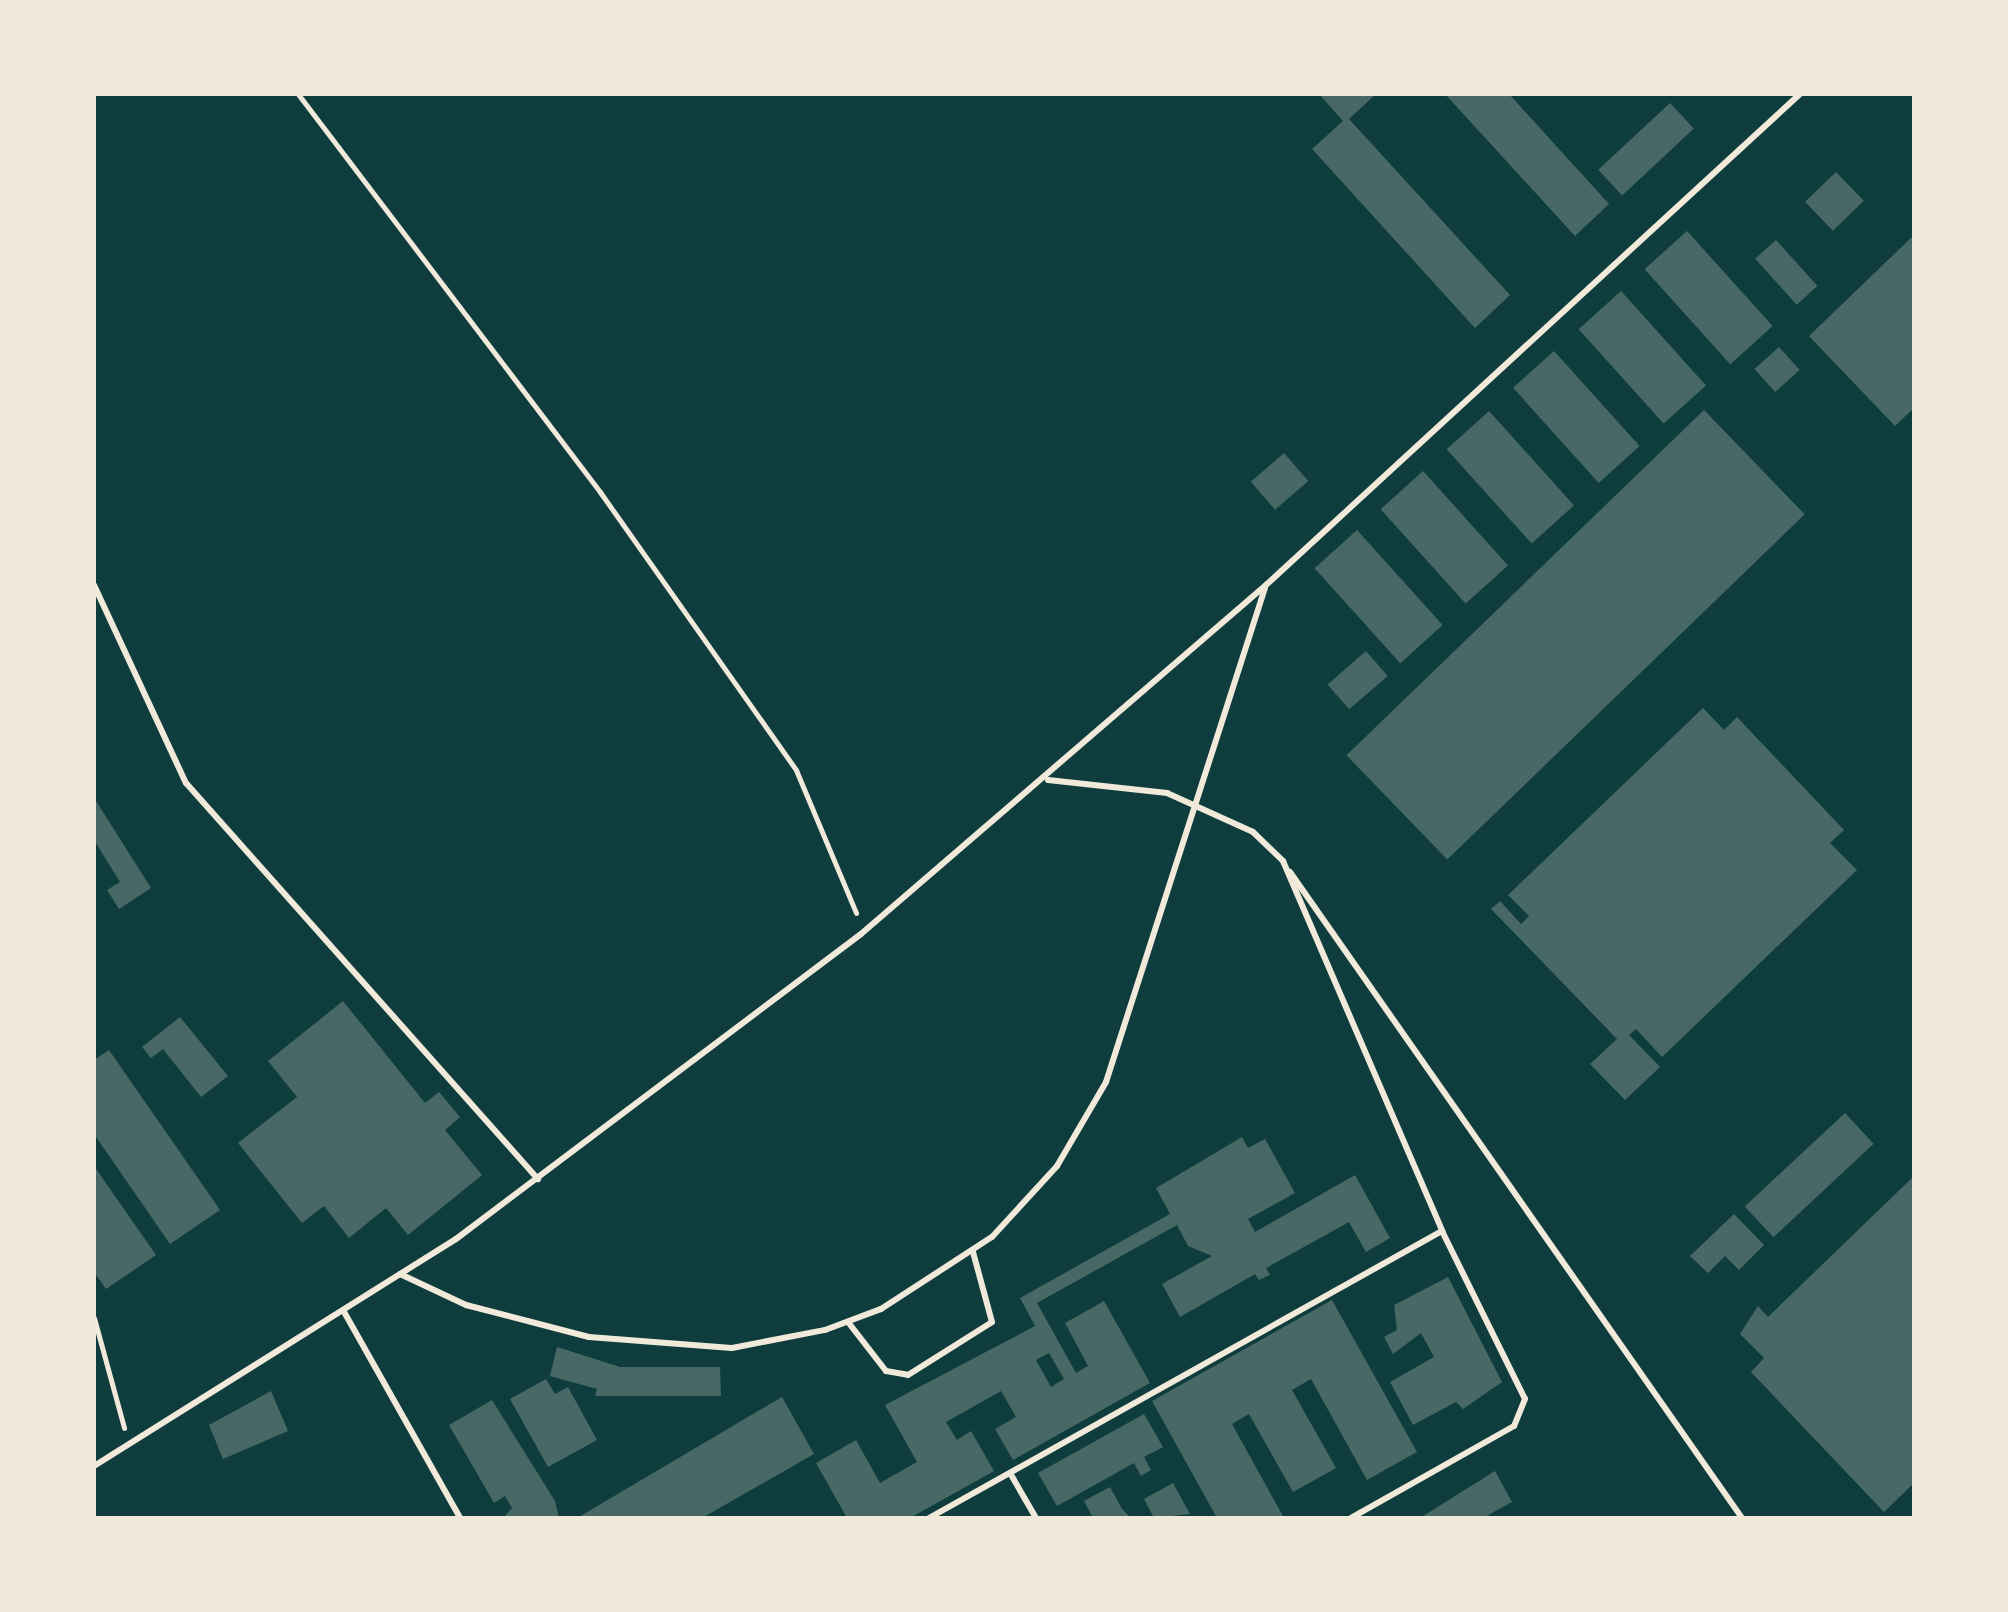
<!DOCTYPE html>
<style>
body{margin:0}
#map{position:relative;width:2008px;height:1612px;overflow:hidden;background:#0f3d3e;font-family:Lora,serif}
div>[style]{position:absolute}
.building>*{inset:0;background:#486865;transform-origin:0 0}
.path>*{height:5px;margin:-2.5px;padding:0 2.5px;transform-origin:2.5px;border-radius:2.5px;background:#f1e9da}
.service>*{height:6px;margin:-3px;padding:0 3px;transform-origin:3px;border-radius:3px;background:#f1e9da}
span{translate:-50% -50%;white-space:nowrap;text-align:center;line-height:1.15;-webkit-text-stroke:8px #f1e9da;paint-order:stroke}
.frame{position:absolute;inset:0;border:96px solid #f1e9da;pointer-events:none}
</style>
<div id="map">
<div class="building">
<i style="clip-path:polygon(1319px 94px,1376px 94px,1349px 119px,1510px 295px,1475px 328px,1312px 149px,1343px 121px)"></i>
<i style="clip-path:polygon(1445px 94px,1509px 94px,1609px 204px,1575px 236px)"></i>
<i style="left:1670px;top:103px;width:35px;height:98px;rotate:47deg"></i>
<i style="left:1836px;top:172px;width:40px;height:43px;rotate:46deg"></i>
<i style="left:1687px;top:231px;width:128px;height:57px;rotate:48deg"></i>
<i style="clip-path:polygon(1914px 235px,1914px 408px,1895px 426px,1809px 336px)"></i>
<i style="left:1776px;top:240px;width:62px;height:28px;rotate:48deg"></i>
<i style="left:1621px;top:291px;width:127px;height:57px;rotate:48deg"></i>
<i style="left:1779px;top:347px;width:31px;height:33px;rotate:48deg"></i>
<i style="left:1554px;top:351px;width:128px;height:55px;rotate:48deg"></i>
<i style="left:1704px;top:410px;width:145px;height:497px;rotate:46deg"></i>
<i style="left:1489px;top:411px;width:127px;height:57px;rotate:48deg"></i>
<i style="left:1284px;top:453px;width:37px;height:44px;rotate:49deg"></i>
<i style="left:1423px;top:471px;width:127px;height:57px;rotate:48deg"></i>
<i style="left:1357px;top:530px;width:128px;height:57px;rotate:48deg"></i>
<i style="left:1366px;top:651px;width:33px;height:51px;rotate:49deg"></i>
<i style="clip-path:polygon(1703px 708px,1724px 730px,1737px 717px,1844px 830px,1830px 843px,1857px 870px,1662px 1057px,1636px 1029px,1629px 1035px,1660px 1067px,1625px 1100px,1590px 1064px,1617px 1039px,1491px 909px,1500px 901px,1521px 924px,1529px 916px,1508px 895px)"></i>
<i style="clip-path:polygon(96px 801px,151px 888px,119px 909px,107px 890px,120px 882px,94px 840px)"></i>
<i style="clip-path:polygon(343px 1001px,425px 1103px,439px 1092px,460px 1117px,445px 1130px,482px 1175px,408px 1235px,386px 1208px,349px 1238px,324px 1206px,302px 1223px,238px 1143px,297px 1097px,268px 1061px)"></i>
<i style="clip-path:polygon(180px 1017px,228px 1076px,201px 1097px,163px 1049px,151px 1058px,142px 1047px)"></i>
<i style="clip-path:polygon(109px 1050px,220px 1210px,170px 1244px,94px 1134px,94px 1060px)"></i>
<i style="left:1845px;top:1113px;width:42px;height:137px;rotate:47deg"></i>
<i style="clip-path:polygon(evenodd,1242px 1137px,1248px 1148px,1265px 1139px,1295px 1193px,1248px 1219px,1255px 1232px,1355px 1175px,1390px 1238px,1366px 1252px,1349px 1222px,1266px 1268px,1270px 1275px,1259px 1280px,1255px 1274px,1180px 1317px,1162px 1284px,1212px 1256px,1188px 1246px,1177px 1225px,1037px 1303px,1076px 1373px,1088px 1366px,1065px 1323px,1104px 1301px,1150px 1383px,1013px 1460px,995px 1429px,1016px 1417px,1001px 1391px,946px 1422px,957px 1440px,971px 1431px,994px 1471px,910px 1518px,847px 1518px,816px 1463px,856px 1440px,880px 1483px,917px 1462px,885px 1405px,1035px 1326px,1020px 1298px,1170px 1214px,1156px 1188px,1242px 1137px,1049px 1353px,1064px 1379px,1051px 1387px,1036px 1360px,1049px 1353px)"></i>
<i style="clip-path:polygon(94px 1166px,156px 1255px,106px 1289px,94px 1272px)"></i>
<i style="clip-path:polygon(1914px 1176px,1914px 1483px,1884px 1512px,1751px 1372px,1764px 1358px,1740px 1334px,1758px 1306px,1768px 1317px)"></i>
<i style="clip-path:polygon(1734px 1214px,1764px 1245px,1739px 1270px,1725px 1256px,1708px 1273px,1690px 1256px)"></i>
<i style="clip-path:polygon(1448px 1277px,1502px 1382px,1463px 1409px,1456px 1402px,1413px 1425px,1390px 1382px,1434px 1357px,1421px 1333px,1393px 1354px,1384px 1337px,1397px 1330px,1394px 1305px)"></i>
<i style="clip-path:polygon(1332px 1300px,1417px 1452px,1367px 1480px,1311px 1379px,1292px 1390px,1336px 1468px,1293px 1492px,1249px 1414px,1232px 1424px,1284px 1518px,1217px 1518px,1152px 1401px)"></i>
<i style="clip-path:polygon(557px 1347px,620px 1367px,720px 1367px,721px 1396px,595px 1396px,597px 1389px,550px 1376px)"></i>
<i style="clip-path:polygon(546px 1379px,555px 1394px,568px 1387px,597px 1440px,548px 1467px,510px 1399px)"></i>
<i style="clip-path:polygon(271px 1391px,288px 1431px,223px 1459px,209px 1425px)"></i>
<i style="clip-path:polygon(782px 1397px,814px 1454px,702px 1518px,577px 1518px)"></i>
<i style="clip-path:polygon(492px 1400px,555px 1501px,559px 1518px,503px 1518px,512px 1508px,505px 1496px,494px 1503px,449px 1425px)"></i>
<i style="clip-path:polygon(1144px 1414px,1163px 1447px,1144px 1457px,1151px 1470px,1141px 1476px,1134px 1463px,1057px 1506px,1038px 1473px)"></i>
<i style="clip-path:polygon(1495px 1471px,1512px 1502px,1483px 1518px,1420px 1518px)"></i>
<i style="clip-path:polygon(1173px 1483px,1190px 1514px,1154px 1518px,1144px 1499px)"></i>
<i style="clip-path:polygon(1110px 1487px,1122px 1509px,1131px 1518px,1093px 1518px,1084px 1501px)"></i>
</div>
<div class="path">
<i style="left:298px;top:94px;width:500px;rotate:52.8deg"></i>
<i style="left:600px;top:492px;width:340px;rotate:54.8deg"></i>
<i style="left:796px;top:770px;width:155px;rotate:67.2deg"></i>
<i style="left:94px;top:1318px;width:114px;rotate:74.7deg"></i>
</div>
<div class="service">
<i style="left:94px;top:585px;width:218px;rotate:65.1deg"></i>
<i style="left:186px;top:783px;width:530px;rotate:48.37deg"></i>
<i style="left:1048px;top:780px;width:120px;rotate:6.2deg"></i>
<i style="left:1167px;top:793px;width:94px;rotate:24.4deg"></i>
<i style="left:1253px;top:832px;width:42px;rotate:44deg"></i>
<i style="left:1283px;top:861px;width:403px;rotate:66.7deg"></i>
<i style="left:1442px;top:1231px;width:187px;rotate:63.7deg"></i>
<i style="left:1525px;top:1399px;width:29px;rotate:112deg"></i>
<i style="left:1514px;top:1426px;width:187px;rotate:150.6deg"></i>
<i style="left:1290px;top:872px;width:788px;rotate:55.02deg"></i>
<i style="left:400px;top:1274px;width:73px;rotate:25.2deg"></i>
<i style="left:466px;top:1305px;width:127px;rotate:14.6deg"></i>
<i style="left:589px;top:1337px;width:143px;rotate:4.4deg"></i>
<i style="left:732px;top:1348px;width:95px;rotate:-11deg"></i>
<i style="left:825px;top:1330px;width:60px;rotate:-20.6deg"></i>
<i style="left:881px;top:1309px;width:132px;rotate:-33deg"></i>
<i style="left:992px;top:1237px;width:96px;rotate:-47.5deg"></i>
<i style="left:1057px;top:1166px;width:97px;rotate:-59.7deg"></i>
<i style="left:1106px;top:1082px;width:519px;rotate:-72.16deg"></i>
<i style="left:343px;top:1310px;width:239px;rotate:60.6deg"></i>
<i style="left:848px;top:1322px;width:62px;rotate:52.2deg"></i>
<i style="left:886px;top:1371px;width:22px;rotate:10deg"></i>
<i style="left:908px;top:1375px;width:99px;rotate:-32.2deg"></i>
<i style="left:992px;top:1322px;width:73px;rotate:-105.2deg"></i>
<i style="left:94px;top:1466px;width:427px;rotate:-32.1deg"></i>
<i style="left:456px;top:1239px;width:507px;rotate:-36.98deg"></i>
<i style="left:861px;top:934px;width:535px;rotate:-40.75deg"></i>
<i style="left:1266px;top:585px;width:725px;rotate:-42.6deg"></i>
<i style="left:1010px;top:1473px;width:52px;rotate:60deg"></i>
<i style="left:929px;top:1518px;width:588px;rotate:-29.23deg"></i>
</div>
<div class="frame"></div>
</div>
